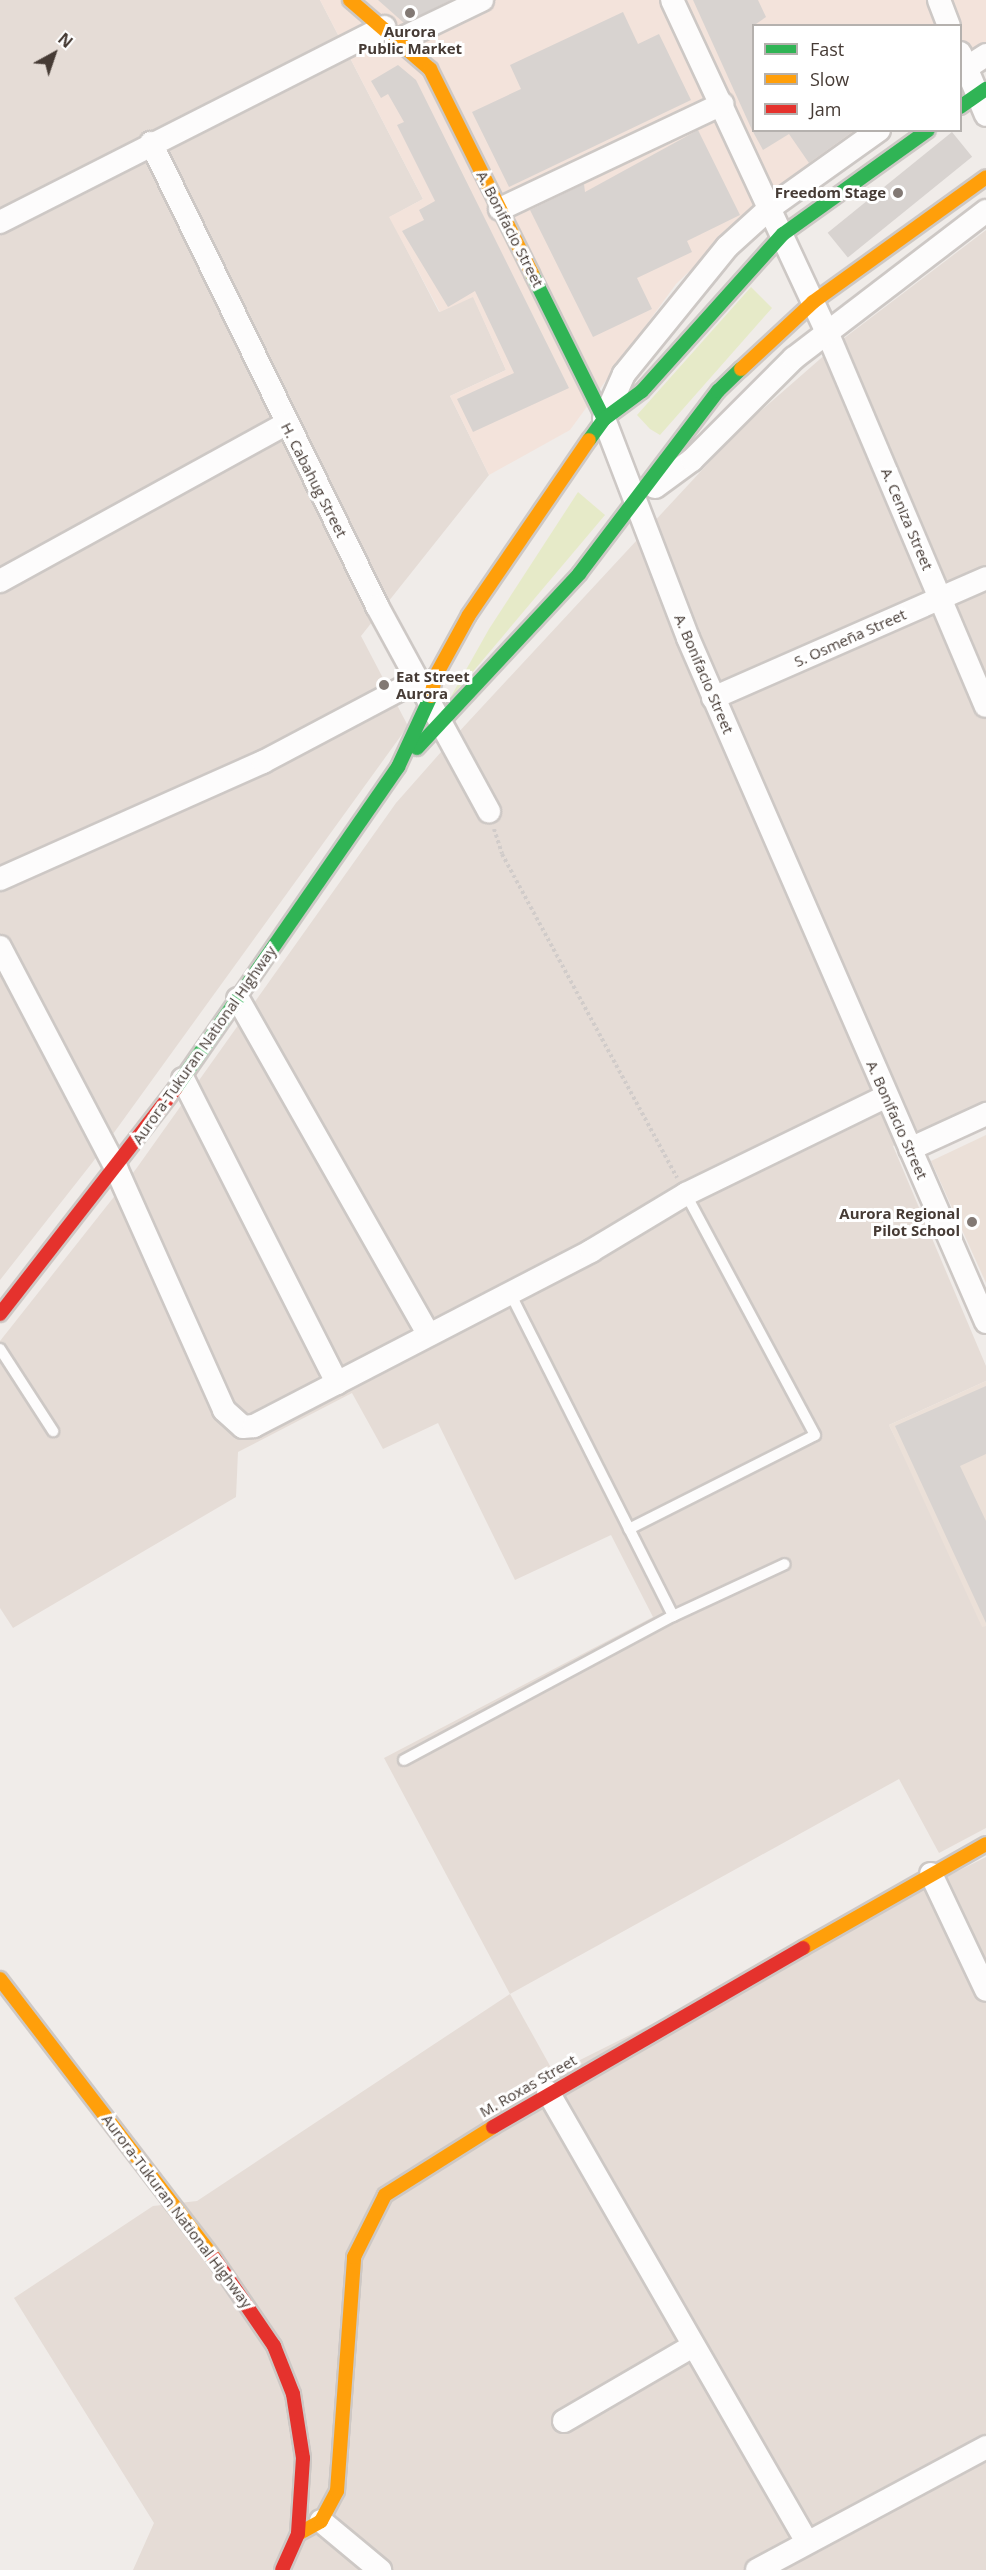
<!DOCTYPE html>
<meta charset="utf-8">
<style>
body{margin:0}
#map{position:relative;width:986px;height:2570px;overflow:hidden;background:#f0ece9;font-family:"Open Sans",sans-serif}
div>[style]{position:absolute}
.residential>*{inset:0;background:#e5dcd6}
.commercial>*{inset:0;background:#f3e3db}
.education>*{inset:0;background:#ebe0d8}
.green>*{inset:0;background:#e6eac8}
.building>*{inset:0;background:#d8d3d0;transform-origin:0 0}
.path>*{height:4px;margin-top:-2px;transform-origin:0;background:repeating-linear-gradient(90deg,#d1ccca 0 3px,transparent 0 6px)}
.roads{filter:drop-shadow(2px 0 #cdc8c5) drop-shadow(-2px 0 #cdc8c5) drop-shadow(0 2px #cdc8c5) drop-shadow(0 -2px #cdc8c5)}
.lane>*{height:10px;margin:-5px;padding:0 5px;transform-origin:5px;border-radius:5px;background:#fdfcfc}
.street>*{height:22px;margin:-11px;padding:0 11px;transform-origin:11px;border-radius:11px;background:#fdfcfc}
.fast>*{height:14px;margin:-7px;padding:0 7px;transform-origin:7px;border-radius:7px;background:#30b455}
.slow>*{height:14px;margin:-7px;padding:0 7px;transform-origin:7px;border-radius:7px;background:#ff9f0a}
.jam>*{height:14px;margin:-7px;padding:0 7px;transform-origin:7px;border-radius:7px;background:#e5322d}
.dots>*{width:16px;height:16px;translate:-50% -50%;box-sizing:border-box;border:3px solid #fff;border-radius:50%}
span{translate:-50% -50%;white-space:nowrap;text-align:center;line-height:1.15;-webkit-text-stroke:6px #fff;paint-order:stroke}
.poi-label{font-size:15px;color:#463b35;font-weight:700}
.right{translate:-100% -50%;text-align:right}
.left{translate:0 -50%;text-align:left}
.street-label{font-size:15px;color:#463b35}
.legend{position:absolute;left:752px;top:24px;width:210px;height:108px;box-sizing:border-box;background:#fff;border:2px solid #b5b1ae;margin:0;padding:8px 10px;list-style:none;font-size:18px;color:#463b35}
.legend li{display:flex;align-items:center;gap:12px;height:30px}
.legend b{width:30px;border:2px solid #b5b1ae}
.north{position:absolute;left:24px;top:24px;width:60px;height:60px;-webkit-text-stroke:4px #fff;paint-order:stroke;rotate:40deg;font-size:16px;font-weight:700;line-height:24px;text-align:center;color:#463b35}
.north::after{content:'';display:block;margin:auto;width:21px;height:27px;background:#463b35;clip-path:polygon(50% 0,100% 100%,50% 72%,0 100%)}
</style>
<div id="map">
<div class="residential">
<i style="clip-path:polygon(0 0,320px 0,423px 199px,390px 217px,439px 312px,473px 296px,506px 370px,450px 396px,489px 475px,361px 636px,408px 726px,92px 1163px,0 1280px)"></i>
<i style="clip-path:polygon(986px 230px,986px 1101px,893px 1146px,986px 1366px,986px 1381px,889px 1425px,986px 1626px,986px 1828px,939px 1853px,899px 1779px,510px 1994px,554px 2073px,986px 1857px,986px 2570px,133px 2570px,154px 2523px,14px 2298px,153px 2206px,197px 2201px,510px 1994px,384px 1758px,653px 1617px,611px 1535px,515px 1580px,438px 1423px,383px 1449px,352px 1393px,238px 1452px,236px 1497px,13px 1628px,0 1608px,0 1341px,136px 1169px,396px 803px,456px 735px,741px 428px,843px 339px)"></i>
</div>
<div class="commercial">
<i style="clip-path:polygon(320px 0,986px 0,986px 46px,961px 72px,960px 26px,754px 26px,754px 130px,879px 131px,740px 223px,676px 284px,570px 430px,489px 475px,450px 396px,506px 370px,473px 297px,440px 312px,389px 217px,423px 199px)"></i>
</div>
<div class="education">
<i style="clip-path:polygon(986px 1135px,986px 1283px,931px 1161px)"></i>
<i style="clip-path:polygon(986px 1381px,986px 1626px,982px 1627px,889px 1425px)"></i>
</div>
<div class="green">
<i style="clip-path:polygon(751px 287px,772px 308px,660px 435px,650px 429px,637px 415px)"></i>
<i style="clip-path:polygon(578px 492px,605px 515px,449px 700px,489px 629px)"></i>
</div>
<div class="building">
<i style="clip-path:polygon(378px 0,451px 0,404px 23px)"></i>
<i style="clip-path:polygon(693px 0,758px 0,766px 17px,753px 26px,753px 130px,855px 130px,809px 163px,789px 134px,763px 150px,752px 130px)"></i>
<i style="clip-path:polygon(623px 12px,638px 44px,659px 34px,691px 100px,509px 187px,472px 112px,521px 89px,510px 65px)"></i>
<i style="clip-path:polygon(398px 65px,416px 80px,569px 388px,473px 432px,457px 399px,514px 373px,475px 291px,448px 307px,402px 231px,424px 220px,419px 210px,435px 201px,397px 125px,404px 122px,388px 94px,381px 98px,371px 81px)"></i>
<i style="clip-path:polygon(698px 130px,740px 215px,687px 241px,692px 252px,637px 278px,652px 309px,593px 337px,530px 210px,584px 184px,585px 192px)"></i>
<i style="left:952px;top:132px;width:32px;height:160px;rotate:51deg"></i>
<i style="clip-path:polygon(986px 1386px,986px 1454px,960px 1466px,986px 1521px,986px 1623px,895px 1426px)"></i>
</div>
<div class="path">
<i style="left:494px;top:829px;width:26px;rotate:72deg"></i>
<i style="left:502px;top:854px;width:368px;rotate:61.6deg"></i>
</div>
<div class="roads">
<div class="lane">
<i style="left:509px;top:1291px;width:364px;rotate:63.2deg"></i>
<i style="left:0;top:1349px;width:98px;rotate:57.1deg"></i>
<i style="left:629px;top:1529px;width:208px;rotate:-26.8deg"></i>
<i style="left:815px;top:1435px;width:273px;rotate:-118.2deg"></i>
<i style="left:404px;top:1760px;width:305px;rotate:-28.2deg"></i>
<i style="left:673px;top:1616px;width:123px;rotate:-24.9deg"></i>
</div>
<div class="street">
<i style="left:672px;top:0;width:366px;rotate:65deg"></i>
<i style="left:827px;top:332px;width:406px;rotate:67deg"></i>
<i style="left:939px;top:0;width:28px;rotate:69deg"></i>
<i style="left:401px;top:39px;width:90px;rotate:-25.7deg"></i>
<i style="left:960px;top:53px;width:67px;rotate:67.2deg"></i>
<i style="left:960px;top:72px;width:31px;rotate:-33deg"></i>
<i style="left:879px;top:130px;width:133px;rotate:144.5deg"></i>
<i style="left:771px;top:207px;width:59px;rotate:137.7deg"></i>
<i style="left:727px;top:247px;width:164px;rotate:129deg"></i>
<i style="left:624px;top:374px;width:49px;rotate:114deg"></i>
<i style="left:604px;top:419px;width:235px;rotate:69deg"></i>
<i style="left:688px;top:638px;width:746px;rotate:66.46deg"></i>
<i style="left:151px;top:143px;width:515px;rotate:63.98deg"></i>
<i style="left:377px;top:606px;width:234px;rotate:61.4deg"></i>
<i style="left:500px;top:209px;width:246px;rotate:-25.3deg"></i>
<i style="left:0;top:222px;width:431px;rotate:-26.9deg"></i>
<i style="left:655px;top:487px;width:46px;rotate:-36.1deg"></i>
<i style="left:692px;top:460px;width:144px;rotate:-45deg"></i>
<i style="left:794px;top:358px;width:242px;rotate:-37.4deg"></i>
<i style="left:0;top:581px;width:326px;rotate:-28.8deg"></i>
<i style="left:713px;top:698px;width:298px;rotate:-23.7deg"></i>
<i style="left:0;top:879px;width:288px;rotate:-24deg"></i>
<i style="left:263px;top:762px;width:173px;rotate:-27.9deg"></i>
<i style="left:0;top:947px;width:250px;rotate:62.3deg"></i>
<i style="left:116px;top:1168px;width:265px;rotate:65.9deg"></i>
<i style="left:224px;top:1410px;width:25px;rotate:42deg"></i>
<i style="left:243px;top:1427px;width:11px;rotate:-5deg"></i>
<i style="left:254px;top:1426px;width:380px;rotate:-27.4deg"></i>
<i style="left:591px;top:1251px;width:111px;rotate:-31deg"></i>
<i style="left:686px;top:1194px;width:221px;rotate:-26deg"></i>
<i style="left:238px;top:999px;width:385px;rotate:60.4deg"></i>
<i style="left:183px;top:1079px;width:341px;rotate:63.1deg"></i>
<i style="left:910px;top:1149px;width:84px;rotate:-24.7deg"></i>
<i style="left:931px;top:1874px;width:128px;rotate:64.6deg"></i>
<i style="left:548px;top:2092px;width:519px;rotate:60.08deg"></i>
<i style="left:564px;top:2421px;width:149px;rotate:-30.2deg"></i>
<i style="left:321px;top:2521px;width:77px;rotate:39.7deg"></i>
<i style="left:757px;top:2570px;width:260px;rotate:-28.2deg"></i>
</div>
<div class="fast">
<i style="left:960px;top:107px;width:32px;rotate:-35deg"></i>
<i style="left:532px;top:274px;width:162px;rotate:63.6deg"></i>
<i style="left:589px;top:440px;width:26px;rotate:-54deg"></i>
<i style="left:604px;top:419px;width:47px;rotate:-36.4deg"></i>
<i style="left:642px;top:391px;width:211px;rotate:-48.1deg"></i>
<i style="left:783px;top:234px;width:178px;rotate:-35.6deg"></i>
<i style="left:417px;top:748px;width:238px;rotate:-47deg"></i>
<i style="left:579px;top:574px;width:230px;rotate:-52.8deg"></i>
<i style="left:718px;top:391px;width:32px;rotate:-44deg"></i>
<i style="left:175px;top:1089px;width:392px;rotate:-55.3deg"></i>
<i style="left:398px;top:767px;width:78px;rotate:-65.1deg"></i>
</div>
<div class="slow">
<i style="left:350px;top:0;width:106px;rotate:40.8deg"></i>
<i style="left:430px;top:69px;width:229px;rotate:63.5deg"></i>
<i style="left:741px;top:369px;width:98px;rotate:-42.9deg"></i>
<i style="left:813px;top:302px;width:213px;rotate:-35.8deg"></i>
<i style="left:431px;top:696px;width:22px;rotate:-77deg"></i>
<i style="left:436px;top:675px;width:68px;rotate:-61.2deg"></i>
<i style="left:469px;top:615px;width:212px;rotate:-55.6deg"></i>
<i style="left:803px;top:1948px;width:210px;rotate:-29.6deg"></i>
<i style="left:0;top:1979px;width:352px;rotate:52.5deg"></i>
<i style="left:298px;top:2534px;width:26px;rotate:-29deg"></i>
<i style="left:321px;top:2521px;width:34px;rotate:-62deg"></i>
<i style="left:337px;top:2491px;width:235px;rotate:-85.8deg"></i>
<i style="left:354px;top:2257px;width:69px;rotate:-63.4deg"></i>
<i style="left:385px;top:2195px;width:128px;rotate:-32.2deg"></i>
</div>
<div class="jam">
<i style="left:0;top:1314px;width:285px;rotate:-52.1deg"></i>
<i style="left:493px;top:2127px;width:358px;rotate:-30deg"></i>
<i style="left:214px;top:2258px;width:107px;rotate:55.7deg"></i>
<i style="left:274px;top:2346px;width:52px;rotate:68.4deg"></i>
<i style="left:293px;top:2394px;width:65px;rotate:81.1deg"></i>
<i style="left:303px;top:2458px;width:76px;rotate:93.8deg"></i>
<i style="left:298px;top:2534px;width:39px;rotate:114deg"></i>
</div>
</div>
<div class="dots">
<i style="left:410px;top:13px;background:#827974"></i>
<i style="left:898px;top:193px;background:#827974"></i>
<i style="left:384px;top:685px;background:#827974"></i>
<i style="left:972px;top:1222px;background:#827974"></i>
</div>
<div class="poi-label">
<span style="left:410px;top:40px">Aurora<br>Public Market</span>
<span class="right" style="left:886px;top:193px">Freedom Stage</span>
<span class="left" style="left:396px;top:685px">Eat Street<br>Aurora</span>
<span class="right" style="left:960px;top:1222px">Aurora Regional<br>Pilot School</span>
</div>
<div class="street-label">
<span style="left:510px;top:229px;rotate:63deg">A. Bonifacio Street</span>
<span style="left:314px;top:480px;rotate:63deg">H. Cabahug Street</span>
<span style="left:907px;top:519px;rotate:67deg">A. Ceniza Street</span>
<span style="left:850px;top:638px;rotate:-24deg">S. Osmeña Street</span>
<span style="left:704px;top:674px;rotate:67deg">A. Bonifacio Street</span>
<span style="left:204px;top:1045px;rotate:-55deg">Aurora-Tukuran National Highway</span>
<span style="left:897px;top:1120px;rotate:66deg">A. Bonifacio Street</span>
<span style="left:528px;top:2086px;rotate:-30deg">M. Roxas Street</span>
<span style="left:177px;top:2211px;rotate:53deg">Aurora-Tukuran National Highway</span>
</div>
<ul class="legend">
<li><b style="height:8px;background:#30b455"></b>Fast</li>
<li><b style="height:8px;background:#ff9f0a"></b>Slow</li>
<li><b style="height:8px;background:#e5322d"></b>Jam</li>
</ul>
<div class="north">N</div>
</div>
